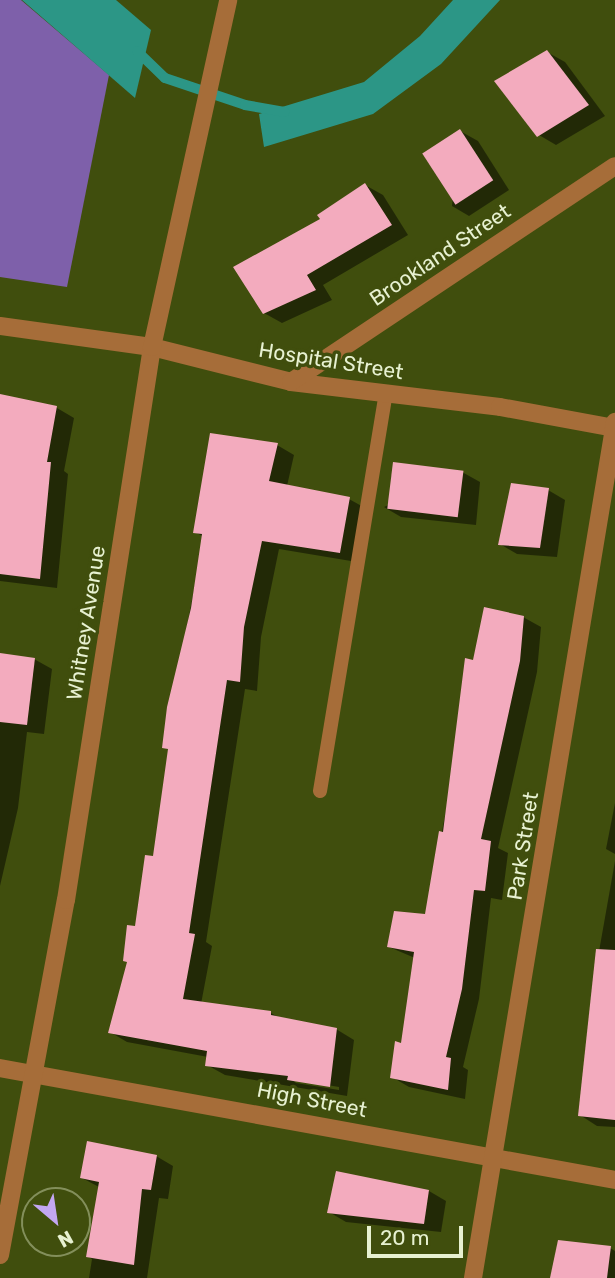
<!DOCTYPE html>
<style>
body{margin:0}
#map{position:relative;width:615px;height:1278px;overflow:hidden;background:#404e0d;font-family:Rubik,sans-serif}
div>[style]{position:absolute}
.green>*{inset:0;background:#7e60aa}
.water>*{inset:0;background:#2c9686}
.shadow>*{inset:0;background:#0007}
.stream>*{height:10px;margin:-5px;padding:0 5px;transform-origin:5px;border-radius:5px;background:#2c9686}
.building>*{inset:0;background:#f3abbe;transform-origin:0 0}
.service>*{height:14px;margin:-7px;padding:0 7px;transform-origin:7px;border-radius:7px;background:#a66d39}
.minor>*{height:18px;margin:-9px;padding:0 9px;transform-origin:9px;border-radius:9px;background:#a66d39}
span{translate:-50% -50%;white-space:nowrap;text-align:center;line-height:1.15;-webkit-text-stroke:7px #404e0d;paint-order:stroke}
.street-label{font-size:21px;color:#e7f1d1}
.north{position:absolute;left:21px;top:1187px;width:70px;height:70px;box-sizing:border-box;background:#404e0d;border:2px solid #838f5b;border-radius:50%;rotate:151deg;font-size:19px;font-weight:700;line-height:28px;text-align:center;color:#e7f1d1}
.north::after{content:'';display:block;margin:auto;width:24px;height:32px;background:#c3a7f2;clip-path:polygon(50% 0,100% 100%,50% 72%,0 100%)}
.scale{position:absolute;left:367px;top:1226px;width:96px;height:32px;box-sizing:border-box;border:4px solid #e7f1d1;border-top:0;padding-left:9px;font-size:21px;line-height:24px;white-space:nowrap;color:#e7f1d1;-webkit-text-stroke:5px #404e0d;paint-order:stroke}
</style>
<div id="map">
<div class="green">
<i style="clip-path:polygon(0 0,21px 0,109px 75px,67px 287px,0 277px)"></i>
</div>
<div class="water">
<i style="clip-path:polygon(22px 0,116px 0,151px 30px,135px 98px)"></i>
<i style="clip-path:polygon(453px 0,500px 0,441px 64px,373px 114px,264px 147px,259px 114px,364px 82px,420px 36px)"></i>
</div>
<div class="shadow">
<i style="clip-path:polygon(547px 52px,565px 62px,605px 116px,556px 145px,539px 135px)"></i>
<i style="clip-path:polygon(460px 131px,478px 141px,509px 190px,469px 216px,452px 206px)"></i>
<i style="clip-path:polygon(365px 185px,383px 195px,408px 235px,323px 285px,332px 300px,282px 323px,264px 313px,323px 219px)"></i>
<i style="clip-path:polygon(0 395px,57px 408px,74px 418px,64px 471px,68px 474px,57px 588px,0 581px)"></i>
<i style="clip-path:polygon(evenodd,277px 445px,294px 455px,287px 486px,349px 499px,367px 509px,357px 562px,279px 549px,261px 637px,257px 691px,245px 689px,206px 942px,212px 946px,201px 1004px,271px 1013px,283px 1020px,336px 1029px,354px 1040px,347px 1096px,225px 1075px,207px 1065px,208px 1057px,127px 1042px,110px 1032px,154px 858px,169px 750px,164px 747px,204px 537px,195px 532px,277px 445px,292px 1079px,339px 1087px,339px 1090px,296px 1083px,292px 1079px)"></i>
<i style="clip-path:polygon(462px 472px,480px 482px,476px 525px,401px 517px,384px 507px)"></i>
<i style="clip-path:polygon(548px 490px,565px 500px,557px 557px,517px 554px,500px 544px)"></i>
<i style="clip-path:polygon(523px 617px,541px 627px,537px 672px,498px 848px,508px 853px,502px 900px,491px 898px,479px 999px,463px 1067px,468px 1070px,465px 1099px,409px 1087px,392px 1077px,402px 1045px,415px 958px,389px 947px,426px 916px,474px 662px)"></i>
<i style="clip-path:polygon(0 655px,34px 659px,52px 669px,44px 734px,27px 732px,18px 808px,0 886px)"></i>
<i style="clip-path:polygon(615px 803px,615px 854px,606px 849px)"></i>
<i style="clip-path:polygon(615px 861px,615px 1127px,597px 1126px,580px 1115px,592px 991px)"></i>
<i style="clip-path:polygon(156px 1156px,173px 1166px,168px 1199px,159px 1198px,147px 1278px,89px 1278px,92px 1259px,87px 1256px,99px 1187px,82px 1178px)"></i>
<i style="clip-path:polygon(337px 1173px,429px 1191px,446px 1201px,441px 1232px,346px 1222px,329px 1212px)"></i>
<i style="clip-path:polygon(610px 1248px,615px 1251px,615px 1278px,551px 1278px)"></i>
</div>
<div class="stream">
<i style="left:137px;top:51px;width:39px;rotate:44deg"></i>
<i style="left:165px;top:78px;width:84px;rotate:18.6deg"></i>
<i style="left:245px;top:105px;width:40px;rotate:10deg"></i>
</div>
<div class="building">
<i style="clip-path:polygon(547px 50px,589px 105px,537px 137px,494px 81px)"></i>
<i style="left:460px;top:129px;width:61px;height:45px;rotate:57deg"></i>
<i style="clip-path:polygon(365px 183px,392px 225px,307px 275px,316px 290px,263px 314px,233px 267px,320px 219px,317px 215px)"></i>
<i style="clip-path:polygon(0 394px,57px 406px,47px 462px,51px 462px,40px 579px,0 574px)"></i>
<i style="clip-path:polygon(210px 433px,278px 443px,269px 481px,350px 497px,340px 553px,262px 541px,244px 627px,240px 682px,227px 680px,189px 933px,195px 934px,183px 999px,271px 1011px,271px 1015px,337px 1028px,330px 1087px,287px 1080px,288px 1076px,205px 1066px,207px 1051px,108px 1033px,127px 962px,123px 961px,127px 925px,135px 926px,145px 855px,153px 856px,168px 749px,162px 748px,167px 707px,191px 608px,202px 534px,193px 533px)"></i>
<i style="left:393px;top:462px;width:71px;height:47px;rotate:7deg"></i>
<i style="clip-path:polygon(511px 483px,549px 488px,540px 548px,498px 545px)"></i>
<i style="clip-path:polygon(484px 607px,524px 616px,520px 661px,481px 839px,491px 841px,485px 891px,474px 890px,462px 989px,446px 1057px,451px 1058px,448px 1090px,390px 1078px,395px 1041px,401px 1043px,414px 952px,387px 947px,394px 911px,425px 914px,439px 831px,443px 832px,465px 658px,473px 660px)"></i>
<i style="clip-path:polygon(0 653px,35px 658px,27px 725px,0 722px)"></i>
<i style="clip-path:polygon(596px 949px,615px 950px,615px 1120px,578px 1116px)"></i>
<i style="clip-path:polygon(87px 1141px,157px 1155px,151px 1190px,142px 1189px,134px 1265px,86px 1257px,99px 1182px,80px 1178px)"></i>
<i style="clip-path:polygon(336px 1171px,429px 1190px,424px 1224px,327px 1213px)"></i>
<i style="clip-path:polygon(558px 1240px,611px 1246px,607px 1278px,550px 1278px)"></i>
</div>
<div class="service">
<i style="left:320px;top:791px;width:403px;rotate:-80.6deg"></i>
</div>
<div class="minor">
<i style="left:0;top:326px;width:153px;rotate:7.9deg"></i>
<i style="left:152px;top:347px;width:143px;rotate:14.1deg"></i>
<i style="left:291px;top:382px;width:210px;rotate:6.8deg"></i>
<i style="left:500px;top:407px;width:116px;rotate:10.4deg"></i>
<i style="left:291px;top:382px;width:389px;rotate:-33.7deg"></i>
<i style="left:0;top:1068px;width:625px;rotate:10.32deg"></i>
<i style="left:0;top:1255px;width:361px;rotate:-79.5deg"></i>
<i style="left:66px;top:900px;width:560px;rotate:-81.16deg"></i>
<i style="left:152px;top:347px;width:355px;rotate:-77.6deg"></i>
<i style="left:473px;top:1278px;width:868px;rotate:-80.58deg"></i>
</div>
<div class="street-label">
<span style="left:440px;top:255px;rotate:-34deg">Brookland Street</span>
<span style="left:331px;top:361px;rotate:9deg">Hospital Street</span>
<span style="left:86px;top:623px;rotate:-81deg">Whitney Avenue</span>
<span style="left:523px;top:846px;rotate:-81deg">Park Street</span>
<span style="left:312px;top:1100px;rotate:11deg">High Street</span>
</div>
<div class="north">N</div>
<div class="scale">20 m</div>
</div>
